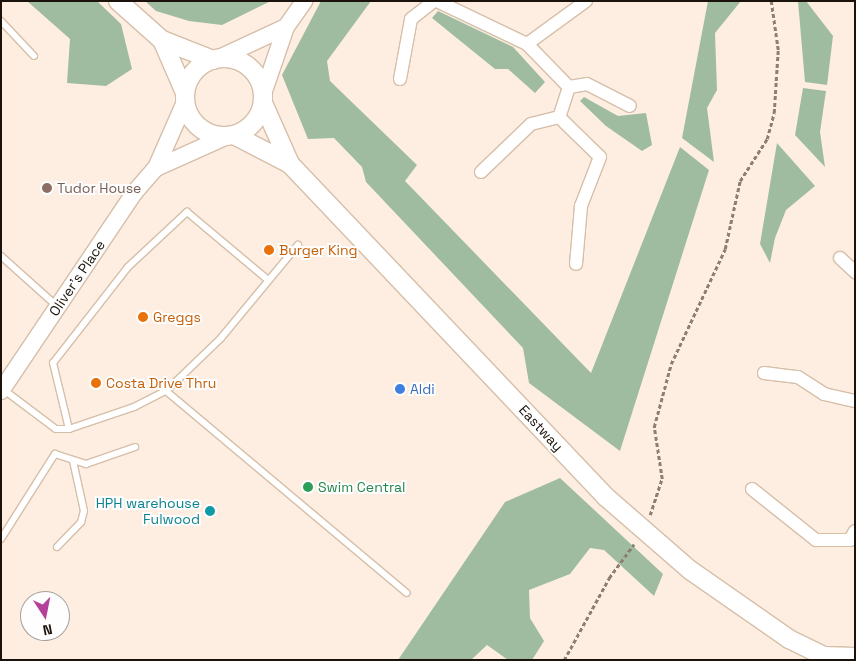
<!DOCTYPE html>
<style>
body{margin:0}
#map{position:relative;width:856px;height:661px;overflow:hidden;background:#fdeee1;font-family:"Space Grotesk",sans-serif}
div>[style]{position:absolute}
.forest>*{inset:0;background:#a0bca0}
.path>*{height:2.5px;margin-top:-1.25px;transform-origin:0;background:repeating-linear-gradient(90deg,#8b7f75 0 4px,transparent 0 6.5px)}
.roads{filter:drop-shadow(1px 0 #d6bfa9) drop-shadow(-1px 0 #d6bfa9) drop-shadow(0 1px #d6bfa9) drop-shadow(0 -1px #d6bfa9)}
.service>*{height:6px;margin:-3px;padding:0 3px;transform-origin:3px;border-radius:3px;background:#fff}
.minor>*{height:12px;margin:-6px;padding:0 6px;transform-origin:6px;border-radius:6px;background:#fff}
.tertiary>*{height:16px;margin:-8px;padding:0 8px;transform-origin:8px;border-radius:8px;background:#fff}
.secondary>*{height:18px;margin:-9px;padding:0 9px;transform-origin:9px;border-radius:9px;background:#fff}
.secondary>.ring{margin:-9px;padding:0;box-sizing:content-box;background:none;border:18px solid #fff;border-radius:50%}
.dots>*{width:14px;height:14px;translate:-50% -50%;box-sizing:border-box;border:2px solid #fefefe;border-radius:50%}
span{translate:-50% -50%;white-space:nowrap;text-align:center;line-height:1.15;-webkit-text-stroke:4px #fefefe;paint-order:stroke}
.education-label{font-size:14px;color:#785e54}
.left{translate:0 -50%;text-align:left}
.food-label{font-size:14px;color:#c56008}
.street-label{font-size:14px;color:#1b130b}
.shop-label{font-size:14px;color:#366cbe}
.leisure-label{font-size:14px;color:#27864d}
.culture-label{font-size:14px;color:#0d838f}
.right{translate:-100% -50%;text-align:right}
.frame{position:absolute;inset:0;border:2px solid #1b130b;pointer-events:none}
.north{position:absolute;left:20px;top:591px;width:50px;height:50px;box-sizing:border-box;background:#fefefe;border:1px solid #a3a09d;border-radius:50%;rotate:169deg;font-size:14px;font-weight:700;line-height:20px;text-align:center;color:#1b130b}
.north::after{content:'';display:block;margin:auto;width:18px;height:22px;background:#b4409a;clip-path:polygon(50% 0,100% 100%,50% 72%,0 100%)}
</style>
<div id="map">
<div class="forest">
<i style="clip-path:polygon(27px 1px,97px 1px,121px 24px,132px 69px,106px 86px,67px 83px,70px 39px)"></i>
<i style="clip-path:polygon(145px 1px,271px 1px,222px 25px,189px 21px,156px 11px)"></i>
<i style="clip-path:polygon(321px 1px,371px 1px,327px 61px,330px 81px,417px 165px,405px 181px,591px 373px,680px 147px,709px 170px,620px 451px,529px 383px,523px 348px,366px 182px,362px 167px,334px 138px,308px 139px,282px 75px)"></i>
<i style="clip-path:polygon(708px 1px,741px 1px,715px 33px,717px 90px,707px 108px,714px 162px,682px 138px)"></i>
<i style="clip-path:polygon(798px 1px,806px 1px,833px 36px,827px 85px,805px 82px)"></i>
<i style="clip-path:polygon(438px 11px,513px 47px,545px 82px,535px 93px,508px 69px,495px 69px,432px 18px)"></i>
<i style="clip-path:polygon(803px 88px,826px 91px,820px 132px,825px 167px,795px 135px)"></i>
<i style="clip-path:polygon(584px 97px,618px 116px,646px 113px,652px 145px,642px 151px,606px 126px,580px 101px)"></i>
<i style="clip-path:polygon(777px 143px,815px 186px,786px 210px,775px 238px,770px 263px,760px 244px)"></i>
<i style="clip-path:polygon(560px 478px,663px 574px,654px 596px,604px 550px,590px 548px,570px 574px,529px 590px,530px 618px,544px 641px,532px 660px,508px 660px,487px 645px,471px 660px,398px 660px,505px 502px)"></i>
</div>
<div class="path">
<i style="left:650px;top:515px;width:38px;rotate:-72deg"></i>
<i style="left:662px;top:479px;width:53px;rotate:-98.7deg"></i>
<i style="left:654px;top:427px;width:65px;rotate:-74.9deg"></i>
<i style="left:671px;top:364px;width:127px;rotate:-64.8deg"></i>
<i style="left:725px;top:249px;width:70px;rotate:-77.6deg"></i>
<i style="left:740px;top:181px;width:50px;rotate:-57.3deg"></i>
<i style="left:767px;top:139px;width:27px;rotate:-75deg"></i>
<i style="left:774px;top:113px;width:63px;rotate:-86.4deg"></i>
<i style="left:778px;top:50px;width:49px;rotate:-98.1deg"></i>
<i style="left:564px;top:660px;width:94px;rotate:-61.2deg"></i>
<i style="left:609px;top:578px;width:42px;rotate:-53.7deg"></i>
</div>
<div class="roads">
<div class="service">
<i style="left:1px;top:21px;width:48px;rotate:46.7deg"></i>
<i style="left:1px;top:256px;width:76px;rotate:41.8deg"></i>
<i style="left:4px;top:390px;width:65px;rotate:36.9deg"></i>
<i style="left:56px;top:429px;width:13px"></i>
<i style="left:69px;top:429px;width:69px;rotate:-18.7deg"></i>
<i style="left:134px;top:407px;width:36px;rotate:-27deg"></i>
<i style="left:166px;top:391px;width:76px;rotate:-43.9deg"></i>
<i style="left:221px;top:338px;width:121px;rotate:-50.4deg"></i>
<i style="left:166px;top:391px;width:314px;rotate:40deg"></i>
<i style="left:69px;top:429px;width:68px;rotate:-103.6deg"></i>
<i style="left:53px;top:363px;width:122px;rotate:-52deg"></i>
<i style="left:128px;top:267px;width:81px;rotate:-43deg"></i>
<i style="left:187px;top:212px;width:106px;rotate:40deg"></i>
<i style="left:1px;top:539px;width:101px;rotate:-57.6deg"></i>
<i style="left:55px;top:454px;width:33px;rotate:18deg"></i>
<i style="left:86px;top:464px;width:52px;rotate:-19.1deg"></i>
<i style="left:57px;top:547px;width:35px;rotate:-46deg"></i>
<i style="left:81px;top:522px;width:11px;rotate:-75deg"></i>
<i style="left:84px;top:511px;width:51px;rotate:-102.4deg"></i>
</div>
<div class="minor">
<i style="left:437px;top:1px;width:100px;rotate:25.5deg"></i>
<i style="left:527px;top:44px;width:60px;rotate:45.7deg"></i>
<i style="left:569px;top:87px;width:32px;rotate:108deg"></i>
<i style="left:559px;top:117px;width:57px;rotate:44.3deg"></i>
<i style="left:600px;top:157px;width:53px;rotate:111.2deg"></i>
<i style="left:581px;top:206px;width:58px;rotate:94.9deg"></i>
<i style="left:527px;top:44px;width:73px;rotate:-36.1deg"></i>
<i style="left:400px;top:79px;width:61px;rotate:-79.6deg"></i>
<i style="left:411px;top:19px;width:29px;rotate:-38deg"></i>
<i style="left:569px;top:87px;width:18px;rotate:-9deg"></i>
<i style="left:587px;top:84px;width:48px;rotate:27.1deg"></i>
<i style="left:481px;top:172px;width:69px;rotate:-43.8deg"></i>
<i style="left:531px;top:124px;width:29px;rotate:-14deg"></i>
<i style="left:840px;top:258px;width:21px;rotate:43deg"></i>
<i style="left:764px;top:373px;width:34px;rotate:7deg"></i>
<i style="left:798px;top:377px;width:31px;rotate:33deg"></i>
<i style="left:824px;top:394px;width:32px;rotate:13deg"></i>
<i style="left:752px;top:489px;width:82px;rotate:38.6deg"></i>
<i style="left:816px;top:540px;width:34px"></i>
<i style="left:850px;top:540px;width:10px;rotate:-61deg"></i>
</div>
<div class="tertiary">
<i style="left:217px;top:59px;width:76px;rotate:-24.9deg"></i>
<i style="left:263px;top:94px;width:71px;rotate:-71.1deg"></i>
<i style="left:286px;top:27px;width:32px;rotate:-55deg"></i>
<i style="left:156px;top:168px;width:76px;rotate:-24.2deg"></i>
<i style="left:1px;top:391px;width:239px;rotate:-56.1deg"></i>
<i style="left:134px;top:193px;width:33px;rotate:-49deg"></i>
<i style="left:156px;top:168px;width:72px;rotate:-66.3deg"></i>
</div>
<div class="secondary">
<i style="left:118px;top:1px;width:59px;rotate:41.6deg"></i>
<i style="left:162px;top:40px;width:55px;rotate:21.4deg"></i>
<i style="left:162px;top:40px;width:58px;rotate:66.5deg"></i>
<i class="ring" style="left:185px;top:58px;width:60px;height:60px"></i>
<i style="left:263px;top:103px;width:67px;rotate:66.1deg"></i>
<i style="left:234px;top:135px;width:63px;rotate:27.4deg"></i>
<i style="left:290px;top:164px;width:459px;rotate:46.5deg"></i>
<i style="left:606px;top:497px;width:111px;rotate:41deg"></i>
<i style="left:690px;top:570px;width:121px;rotate:34.9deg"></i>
<i style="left:789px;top:639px;width:39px;rotate:26deg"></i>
<i style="left:824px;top:656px;width:31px;rotate:2deg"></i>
</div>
</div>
<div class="dots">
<i style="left:47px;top:188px;background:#8d6e63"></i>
<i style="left:269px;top:250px;background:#e8710a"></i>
<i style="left:143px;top:317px;background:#e8710a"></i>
<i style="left:96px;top:383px;background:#e8710a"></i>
<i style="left:400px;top:389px;background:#3f7fe0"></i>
<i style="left:308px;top:487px;background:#2e9e5b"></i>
<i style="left:210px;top:511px;background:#0f9aa8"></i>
</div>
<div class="education-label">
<span class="left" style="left:57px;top:188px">Tudor House</span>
</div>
<div class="food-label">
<span class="left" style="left:279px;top:250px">Burger King</span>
<span class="left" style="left:153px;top:317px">Greggs</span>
<span class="left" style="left:106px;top:383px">Costa Drive Thru</span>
</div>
<div class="street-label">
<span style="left:77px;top:278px;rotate:-56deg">Oliver's Place</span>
<span style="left:541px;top:428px;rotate:47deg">Eastway</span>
</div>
<div class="shop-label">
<span class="left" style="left:410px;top:389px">Aldi</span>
</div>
<div class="leisure-label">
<span class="left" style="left:318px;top:487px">Swim Central</span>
</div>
<div class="culture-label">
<span class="right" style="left:200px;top:511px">HPH warehouse<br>Fulwood</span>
</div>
<div class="frame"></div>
<div class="north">N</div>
</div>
